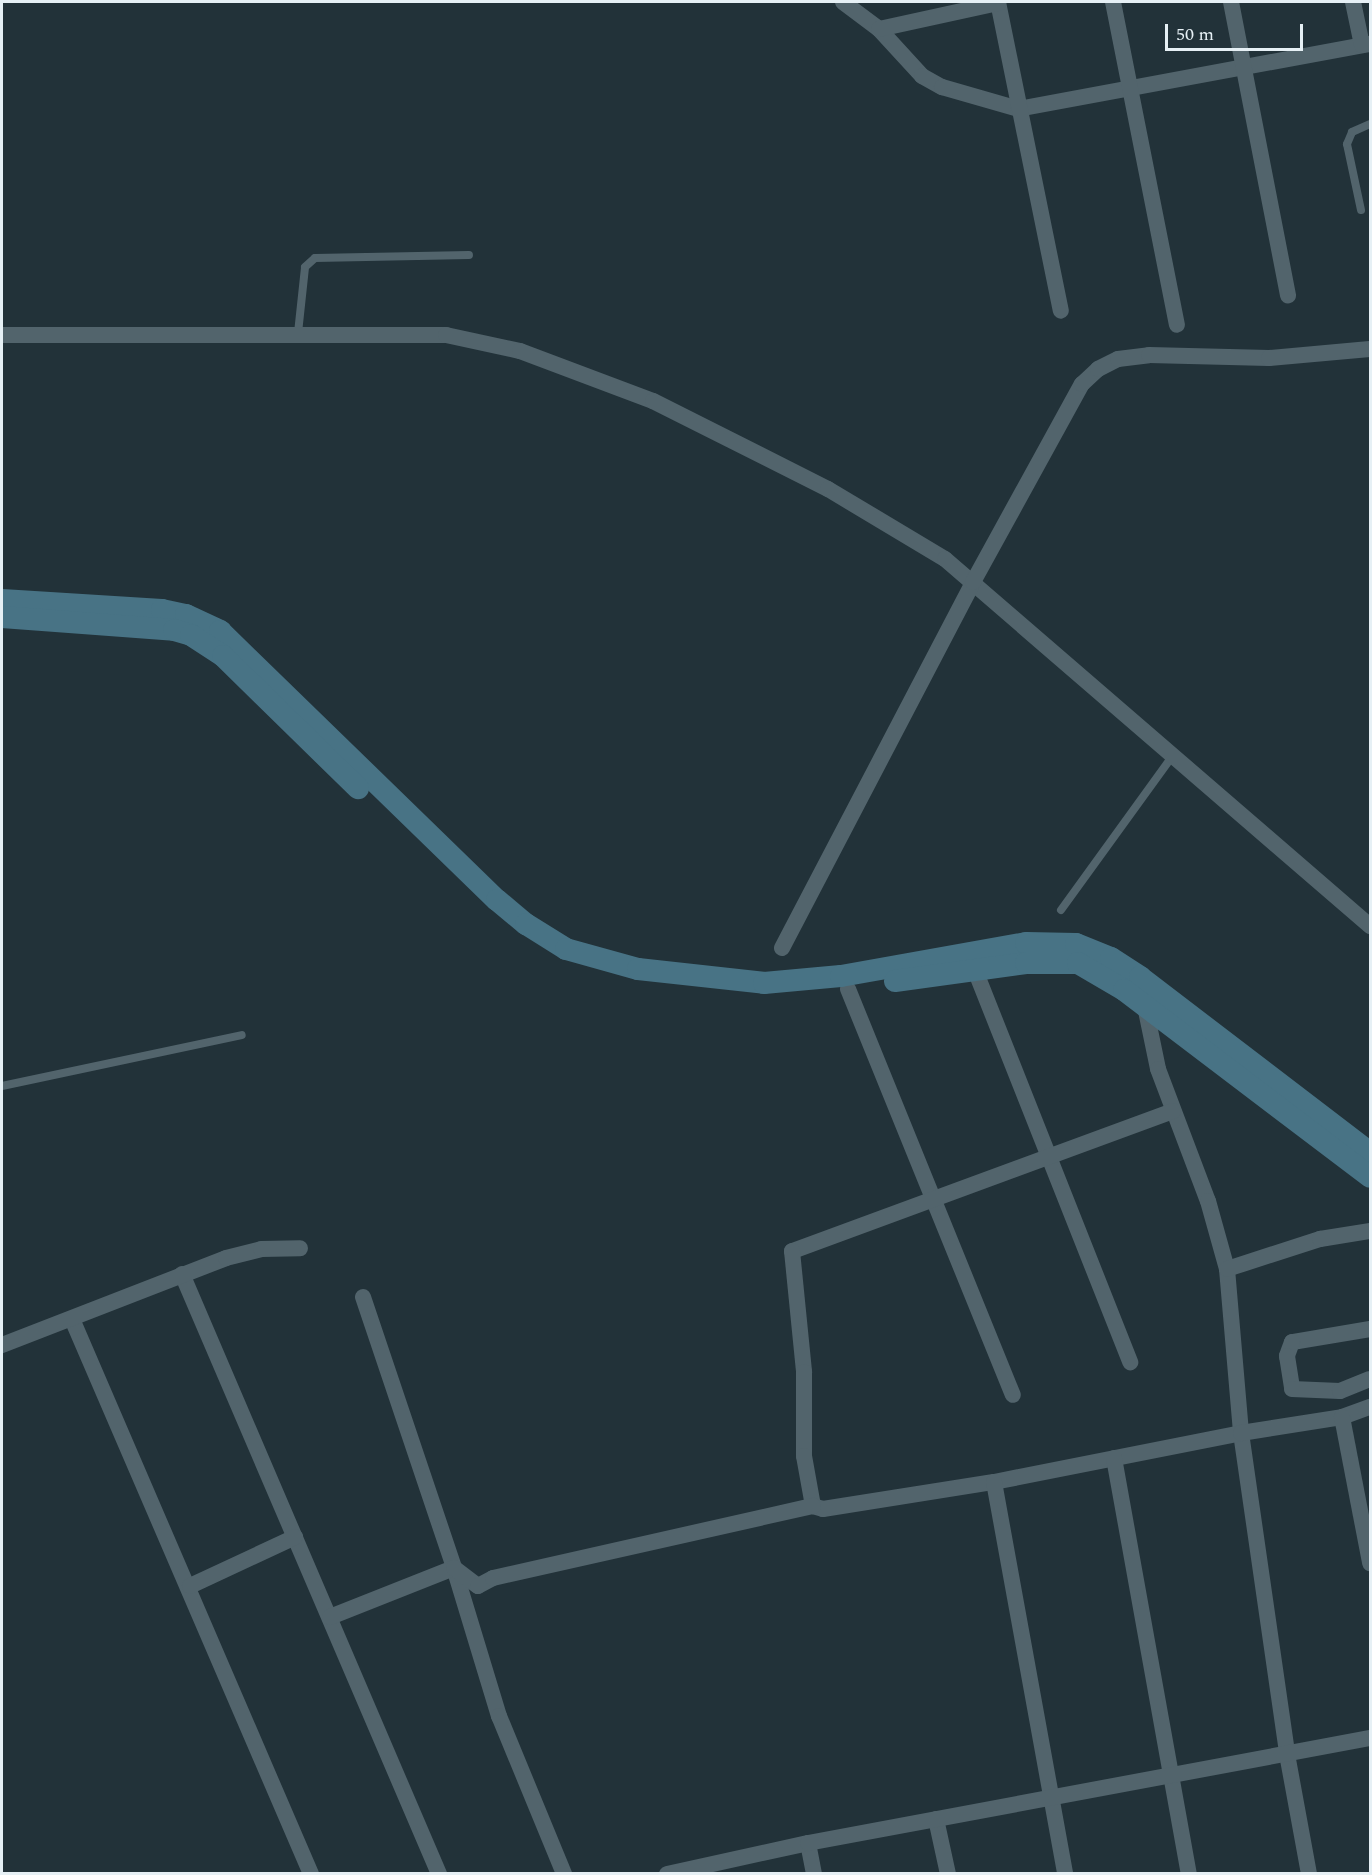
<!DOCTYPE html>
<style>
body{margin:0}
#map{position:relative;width:1372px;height:1875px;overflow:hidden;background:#223239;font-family:Spectral,serif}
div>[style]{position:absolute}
.lane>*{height:8px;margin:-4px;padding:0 4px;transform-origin:4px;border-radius:4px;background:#52646c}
.street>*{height:16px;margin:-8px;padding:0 8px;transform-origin:8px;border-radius:8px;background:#52646c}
.secondary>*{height:22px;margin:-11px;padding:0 11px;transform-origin:11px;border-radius:11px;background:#487385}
span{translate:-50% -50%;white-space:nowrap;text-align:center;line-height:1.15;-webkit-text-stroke:5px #223239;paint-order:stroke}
.frame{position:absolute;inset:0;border:3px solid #e6f0f5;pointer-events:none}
.scale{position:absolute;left:1165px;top:24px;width:138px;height:27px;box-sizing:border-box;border:3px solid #e6f0f5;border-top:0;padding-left:8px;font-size:18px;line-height:21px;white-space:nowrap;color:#e6f0f5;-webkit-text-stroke:4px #223239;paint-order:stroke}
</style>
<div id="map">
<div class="lane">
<i style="left:1361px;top:210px;width:67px;rotate:-102deg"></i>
<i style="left:1347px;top:144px;width:13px;rotate:-67deg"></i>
<i style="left:1352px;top:132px;width:20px;rotate:-24deg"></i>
<i style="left:298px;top:333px;width:66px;rotate:-83.9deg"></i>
<i style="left:305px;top:267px;width:13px;rotate:-42deg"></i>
<i style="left:315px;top:258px;width:154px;rotate:-1.1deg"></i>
<i style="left:1061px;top:910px;width:188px;rotate:-54.1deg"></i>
<i style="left:2px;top:1086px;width:245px;rotate:-12deg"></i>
</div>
<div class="street">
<i style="left:843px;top:2px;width:45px;rotate:36.9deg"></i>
<i style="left:879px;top:29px;width:64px;rotate:47.5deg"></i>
<i style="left:922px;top:76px;width:23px;rotate:29deg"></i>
<i style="left:942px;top:87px;width:79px;rotate:16.1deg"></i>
<i style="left:1018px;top:109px;width:358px;rotate:-10.5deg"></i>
<i style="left:998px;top:2px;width:315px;rotate:78.5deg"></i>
<i style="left:1113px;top:2px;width:329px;rotate:78.8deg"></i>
<i style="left:1231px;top:2px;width:299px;rotate:79deg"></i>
<i style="left:1353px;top:2px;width:44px;rotate:78.2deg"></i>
<i style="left:879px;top:29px;width:122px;rotate:-12.3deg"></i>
<i style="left:2px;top:335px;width:444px"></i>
<i style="left:446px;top:335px;width:76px;rotate:12.2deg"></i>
<i style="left:520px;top:351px;width:142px;rotate:20.6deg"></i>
<i style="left:653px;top:401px;width:196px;rotate:26.7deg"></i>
<i style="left:828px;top:489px;width:136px;rotate:30.9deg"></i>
<i style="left:945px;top:559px;width:562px;rotate:40.81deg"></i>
<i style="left:782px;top:948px;width:413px;rotate:-62.4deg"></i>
<i style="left:973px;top:582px;width:226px;rotate:-61.2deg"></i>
<i style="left:1082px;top:384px;width:22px;rotate:-43deg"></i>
<i style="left:1098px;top:369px;width:22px;rotate:-27deg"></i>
<i style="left:1118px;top:359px;width:31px;rotate:-7deg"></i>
<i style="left:1149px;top:355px;width:120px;rotate:1.4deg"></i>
<i style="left:1269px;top:358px;width:101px;rotate:-5.1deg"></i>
<i style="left:975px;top:970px;width:422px;rotate:68.4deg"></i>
<i style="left:848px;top:989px;width:438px;rotate:67.9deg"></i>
<i style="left:1145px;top:1006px;width:64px;rotate:78.3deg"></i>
<i style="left:1158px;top:1069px;width:141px;rotate:69.3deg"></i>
<i style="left:1208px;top:1201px;width:71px;rotate:74.4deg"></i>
<i style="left:1227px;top:1269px;width:165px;rotate:85.1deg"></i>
<i style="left:1241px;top:1433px;width:324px;rotate:81.8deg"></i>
<i style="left:1287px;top:1754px;width:122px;rotate:79.6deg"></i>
<i style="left:1173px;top:1111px;width:406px;rotate:159.8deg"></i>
<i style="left:792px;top:1251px;width:122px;rotate:84.3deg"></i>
<i style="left:804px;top:1372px;width:84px;rotate:90deg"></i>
<i style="left:804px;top:1456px;width:51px;rotate:79.8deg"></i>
<i style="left:813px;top:1506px;width:10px;rotate:17deg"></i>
<i style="left:823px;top:1509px;width:173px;rotate:-9deg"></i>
<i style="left:994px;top:1482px;width:252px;rotate:-11.2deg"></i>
<i style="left:1241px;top:1433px;width:102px;rotate:-9deg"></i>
<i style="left:1342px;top:1417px;width:30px;rotate:-20deg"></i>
<i style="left:1227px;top:1269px;width:98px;rotate:-17.9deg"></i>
<i style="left:1320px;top:1239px;width:51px;rotate:-9.1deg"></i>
<i style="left:182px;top:1274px;width:653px;rotate:66.81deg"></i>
<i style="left:363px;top:1297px;width:286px;rotate:71.4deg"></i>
<i style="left:454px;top:1568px;width:155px;rotate:73.1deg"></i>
<i style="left:499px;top:1716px;width:171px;rotate:67.6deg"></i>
<i style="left:72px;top:1319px;width:604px;rotate:66.7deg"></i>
<i style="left:1370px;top:1329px;width:79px;rotate:170.5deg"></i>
<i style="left:1292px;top:1342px;width:15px;rotate:110deg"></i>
<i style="left:1287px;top:1356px;width:33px;rotate:81deg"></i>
<i style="left:1292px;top:1389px;width:48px;rotate:2.4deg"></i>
<i style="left:1340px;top:1391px;width:32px;rotate:-22deg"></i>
<i style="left:2px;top:1345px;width:240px;rotate:-21.2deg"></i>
<i style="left:226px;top:1258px;width:36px;rotate:-14deg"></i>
<i style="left:261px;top:1249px;width:39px;rotate:-1deg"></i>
<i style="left:1342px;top:1417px;width:149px;rotate:79.1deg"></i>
<i style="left:1114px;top:1458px;width:423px;rotate:79.8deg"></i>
<i style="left:994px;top:1482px;width:398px;rotate:79.7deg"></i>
<i style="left:190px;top:1586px;width:116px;rotate:-25deg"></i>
<i style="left:330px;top:1617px;width:133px;rotate:-21.6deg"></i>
<i style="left:454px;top:1568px;width:30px;rotate:37deg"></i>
<i style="left:478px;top:1586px;width:17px;rotate:-28deg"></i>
<i style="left:493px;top:1578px;width:328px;rotate:-12.7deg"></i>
<i style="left:936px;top:1819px;width:56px;rotate:77.7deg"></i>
<i style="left:808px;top:1843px;width:32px;rotate:79deg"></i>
<i style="left:667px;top:1874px;width:144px;rotate:-12.4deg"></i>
<i style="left:808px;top:1843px;width:572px;rotate:-10.58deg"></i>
</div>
<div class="secondary">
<i style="left:2px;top:600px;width:160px;rotate:3.6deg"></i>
<i style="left:162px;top:610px;width:25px;rotate:12deg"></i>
<i style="left:186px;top:615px;width:38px;rotate:25deg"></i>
<i style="left:220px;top:631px;width:386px;rotate:44.2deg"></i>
<i style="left:497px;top:900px;width:38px;rotate:40deg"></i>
<i style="left:526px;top:924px;width:47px;rotate:32deg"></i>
<i style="left:566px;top:949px;width:75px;rotate:15.5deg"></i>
<i style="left:638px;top:969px;width:127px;rotate:6.3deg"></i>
<i style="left:764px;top:983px;width:77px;rotate:-5.2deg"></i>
<i style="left:841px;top:976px;width:188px;rotate:-10.1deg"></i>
<i style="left:1026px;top:943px;width:50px;rotate:1.1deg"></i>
<i style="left:1076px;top:944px;width:38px;rotate:22deg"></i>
<i style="left:1111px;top:958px;width:35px;rotate:33deg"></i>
<i style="left:1140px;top:977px;width:290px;rotate:37.4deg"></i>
<i style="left:2px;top:617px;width:172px;rotate:4.3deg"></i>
<i style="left:174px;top:630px;width:18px;rotate:16deg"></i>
<i style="left:191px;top:635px;width:38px;rotate:33deg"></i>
<i style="left:223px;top:656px;width:189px;rotate:44.4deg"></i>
<i style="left:895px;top:981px;width:132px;rotate:-7.8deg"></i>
<i style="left:1026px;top:963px;width:52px"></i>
<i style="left:1078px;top:963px;width:53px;rotate:30.4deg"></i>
<i style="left:1124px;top:990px;width:309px;rotate:37.2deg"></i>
</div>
<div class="frame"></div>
<div class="scale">50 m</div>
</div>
